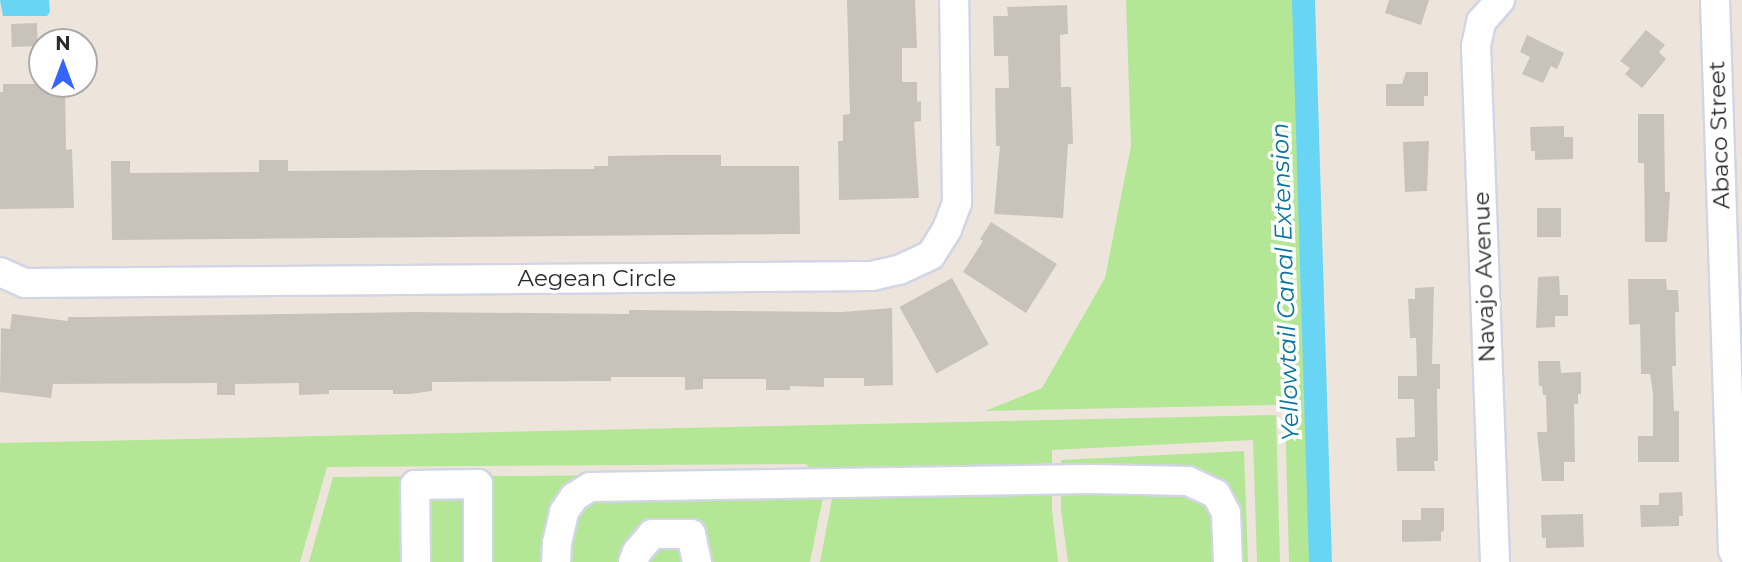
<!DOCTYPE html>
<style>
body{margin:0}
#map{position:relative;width:1742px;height:562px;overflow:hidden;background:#ede5db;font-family:Montserrat,sans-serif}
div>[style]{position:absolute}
.green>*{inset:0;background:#b4e795}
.water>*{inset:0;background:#69d5f5}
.canal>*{height:23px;margin:-11.5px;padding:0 11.5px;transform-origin:11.5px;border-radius:11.5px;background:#69d5f5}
.building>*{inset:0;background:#c8c3ba;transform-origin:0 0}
.roads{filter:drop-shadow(2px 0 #d1d5e4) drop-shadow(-2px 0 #d1d5e4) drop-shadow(0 2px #d1d5e4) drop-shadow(0 -2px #d1d5e4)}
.minor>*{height:28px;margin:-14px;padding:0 14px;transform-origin:14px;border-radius:14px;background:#fff}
span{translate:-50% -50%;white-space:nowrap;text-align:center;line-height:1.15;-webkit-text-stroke:7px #fff;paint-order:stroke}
.street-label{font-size:23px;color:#2a2a2a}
.water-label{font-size:24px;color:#0673a3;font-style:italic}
.north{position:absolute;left:28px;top:28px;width:70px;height:70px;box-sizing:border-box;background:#fff;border:2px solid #aaa;border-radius:50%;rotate:0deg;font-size:19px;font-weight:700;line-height:28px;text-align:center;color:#2a2a2a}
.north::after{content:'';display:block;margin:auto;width:24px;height:32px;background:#3763ff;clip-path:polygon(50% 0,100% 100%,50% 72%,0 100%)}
</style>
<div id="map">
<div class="green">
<i style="clip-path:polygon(1126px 0,1310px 0,1328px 562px,1289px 562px,1285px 414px,1278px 405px,985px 411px,1042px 388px,1105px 278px,1131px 146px)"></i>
<i style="clip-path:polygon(1276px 415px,1280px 562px,1257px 562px,1253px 440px,1052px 450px,1052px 510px,1058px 562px,820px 562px,833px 494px,806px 464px,327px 467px,300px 562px,0 562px,0 443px)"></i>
<i style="clip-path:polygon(1244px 451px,1248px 562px,1068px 562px,1061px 510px,1061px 460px)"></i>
<i style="clip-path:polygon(803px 474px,823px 497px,810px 562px,309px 562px,333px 477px)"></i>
</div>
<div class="water">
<i style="clip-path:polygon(0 0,49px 0,50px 12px,47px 16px,3px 16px)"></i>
</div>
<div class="canal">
<i style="left:1303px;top:0;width:562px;rotate:88.27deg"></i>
</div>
<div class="building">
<i style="clip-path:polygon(847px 0,915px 0,917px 48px,902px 48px,902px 82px,917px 82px,917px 102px,921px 101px,921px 121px,914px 122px,919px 198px,839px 200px,838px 141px,843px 141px,843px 115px,850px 114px)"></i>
<i style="clip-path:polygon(1389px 0,1429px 0,1421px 25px,1385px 13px)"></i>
<i style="clip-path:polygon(1067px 5px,1068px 34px,1060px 35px,1061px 87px,1071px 87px,1073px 144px,1068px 144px,1063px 218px,994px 214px,1000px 146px,996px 146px,995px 88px,1009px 88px,1008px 56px,994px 56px,993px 16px,1008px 16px,1007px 7px)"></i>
<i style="left:37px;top:23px;width:23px;height:26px;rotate:88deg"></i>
<i style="clip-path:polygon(1646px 30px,1665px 45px,1659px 52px,1666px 59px,1642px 88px,1625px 74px,1630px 68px,1620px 61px)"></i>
<i style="clip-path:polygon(1527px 35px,1564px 53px,1557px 69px,1551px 66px,1543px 83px,1522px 74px,1530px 57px,1520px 52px)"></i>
<i style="clip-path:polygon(1406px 72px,1428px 72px,1428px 96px,1424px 96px,1424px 106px,1386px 106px,1386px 84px,1402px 84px)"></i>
<i style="clip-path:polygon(3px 84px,65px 84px,66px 150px,72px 149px,74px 208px,0 209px,0 92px,3px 92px)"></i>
<i style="clip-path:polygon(1638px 114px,1664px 114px,1665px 192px,1670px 192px,1667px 242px,1645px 242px,1644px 163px,1638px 163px)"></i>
<i style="clip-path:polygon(1564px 126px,1564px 137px,1573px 137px,1573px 159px,1535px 160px,1535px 151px,1531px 151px,1530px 127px)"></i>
<i style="clip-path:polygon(1429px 141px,1427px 191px,1405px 192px,1403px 142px)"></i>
<i style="clip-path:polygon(663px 155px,721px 155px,721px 166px,799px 166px,800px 234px,112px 240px,111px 161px,130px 161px,130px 173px,259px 172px,259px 160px,288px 160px,288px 171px,594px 169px,594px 166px,608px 166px,608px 156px)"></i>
<i style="left:1537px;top:208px;width:24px;height:29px"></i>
<i style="clip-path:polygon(991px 222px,1057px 264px,1026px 313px,963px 272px,983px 241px,980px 239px)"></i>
<i style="clip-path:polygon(1559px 276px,1560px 295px,1568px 295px,1568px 316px,1555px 316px,1555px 327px,1536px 328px,1538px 277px)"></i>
<i style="left:952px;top:278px;width:76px;height:60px;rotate:61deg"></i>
<i style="clip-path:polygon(1628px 279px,1666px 279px,1667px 290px,1678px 290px,1679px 312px,1675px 312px,1676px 366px,1672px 366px,1674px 411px,1679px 411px,1679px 462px,1638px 462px,1638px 436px,1653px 436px,1653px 393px,1650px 374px,1641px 374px,1640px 324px,1629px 325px)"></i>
<i style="clip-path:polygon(1434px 287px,1432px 364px,1440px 364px,1440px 389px,1437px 389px,1438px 461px,1434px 461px,1435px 471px,1397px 471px,1396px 438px,1415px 437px,1414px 399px,1398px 399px,1398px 376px,1417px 376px,1416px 338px,1410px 338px,1408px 299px,1415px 299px,1415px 288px)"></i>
<i style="clip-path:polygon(892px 308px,893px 385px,864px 386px,864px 378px,824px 378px,824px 387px,790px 386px,790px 390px,766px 390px,766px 379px,703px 379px,703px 389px,685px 390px,685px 377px,611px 377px,611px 381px,432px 382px,432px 391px,410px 394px,393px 394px,393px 390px,329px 390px,329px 394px,299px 395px,299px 383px,235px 384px,235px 395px,217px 395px,217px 383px,53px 384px,51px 398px,0 392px,1px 328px,10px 329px,12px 314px,68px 321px,68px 317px,88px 317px,416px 312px,629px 314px,629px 310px,842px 312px)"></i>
<i style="clip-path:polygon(1538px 361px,1560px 361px,1561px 373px,1581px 372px,1581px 394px,1578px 394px,1578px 404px,1574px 404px,1575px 462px,1564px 462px,1564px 481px,1542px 481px,1537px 432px,1547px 432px,1546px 395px,1543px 395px,1542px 386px,1539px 386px)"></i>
<i style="clip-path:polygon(1682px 492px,1683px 516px,1679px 516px,1679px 526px,1641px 527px,1640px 505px,1659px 505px,1659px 493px)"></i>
<i style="clip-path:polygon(1421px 508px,1444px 508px,1444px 531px,1441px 532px,1441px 541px,1402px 542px,1402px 520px,1421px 520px)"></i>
<i style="clip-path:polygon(1583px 514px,1584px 547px,1546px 548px,1546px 538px,1542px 538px,1541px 515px)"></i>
</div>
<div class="roads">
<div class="minor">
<i style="left:1715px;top:0;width:550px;rotate:88.13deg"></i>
<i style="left:1733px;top:550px;width:13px;rotate:67deg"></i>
<i style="left:0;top:272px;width:27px;rotate:24deg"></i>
<i style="left:25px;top:283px;width:847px;rotate:-0.47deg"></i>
<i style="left:872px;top:276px;width:28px;rotate:-13deg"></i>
<i style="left:899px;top:270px;width:35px;rotate:-25deg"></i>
<i style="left:931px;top:255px;width:31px;rotate:-58deg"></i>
<i style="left:947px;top:229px;width:28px;rotate:-69deg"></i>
<i style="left:957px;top:203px;width:203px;rotate:-90.8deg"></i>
<i style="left:416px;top:562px;width:77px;rotate:-90.7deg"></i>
<i style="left:415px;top:485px;width:63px;rotate:-0.9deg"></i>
<i style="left:478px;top:484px;width:78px;rotate:90deg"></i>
<i style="left:556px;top:562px;width:19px;rotate:-87deg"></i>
<i style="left:557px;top:543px;width:32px;rotate:-77deg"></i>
<i style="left:564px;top:512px;width:18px;rotate:-56deg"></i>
<i style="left:574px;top:497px;width:19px;rotate:-32deg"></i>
<i style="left:590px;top:487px;width:503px;rotate:-0.91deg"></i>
<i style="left:1093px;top:479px;width:95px;rotate:1.2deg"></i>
<i style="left:1188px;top:481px;width:31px;rotate:25deg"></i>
<i style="left:1216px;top:494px;width:21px;rotate:62deg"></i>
<i style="left:1226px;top:513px;width:49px;rotate:87.7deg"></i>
<i style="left:633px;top:562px;width:11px;rotate:-68deg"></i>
<i style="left:637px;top:552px;width:23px;rotate:-50deg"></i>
<i style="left:652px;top:534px;width:39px"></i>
<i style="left:691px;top:534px;width:29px;rotate:78deg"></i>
<i style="left:1495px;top:562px;width:516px;rotate:-92.11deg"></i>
<i style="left:1476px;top:46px;width:25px;rotate:-78deg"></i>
<i style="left:1481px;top:22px;width:29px;rotate:-49deg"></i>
</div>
</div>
<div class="street-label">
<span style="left:1719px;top:135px;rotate:-92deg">Abaco Street</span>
<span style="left:1484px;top:277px;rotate:-92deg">Navajo Avenue</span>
<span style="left:597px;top:278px">Aegean Circle</span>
</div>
<div class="water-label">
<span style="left:1285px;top:282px;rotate:-92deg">Yellowtail Canal Extension</span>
</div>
<div class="north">N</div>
</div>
